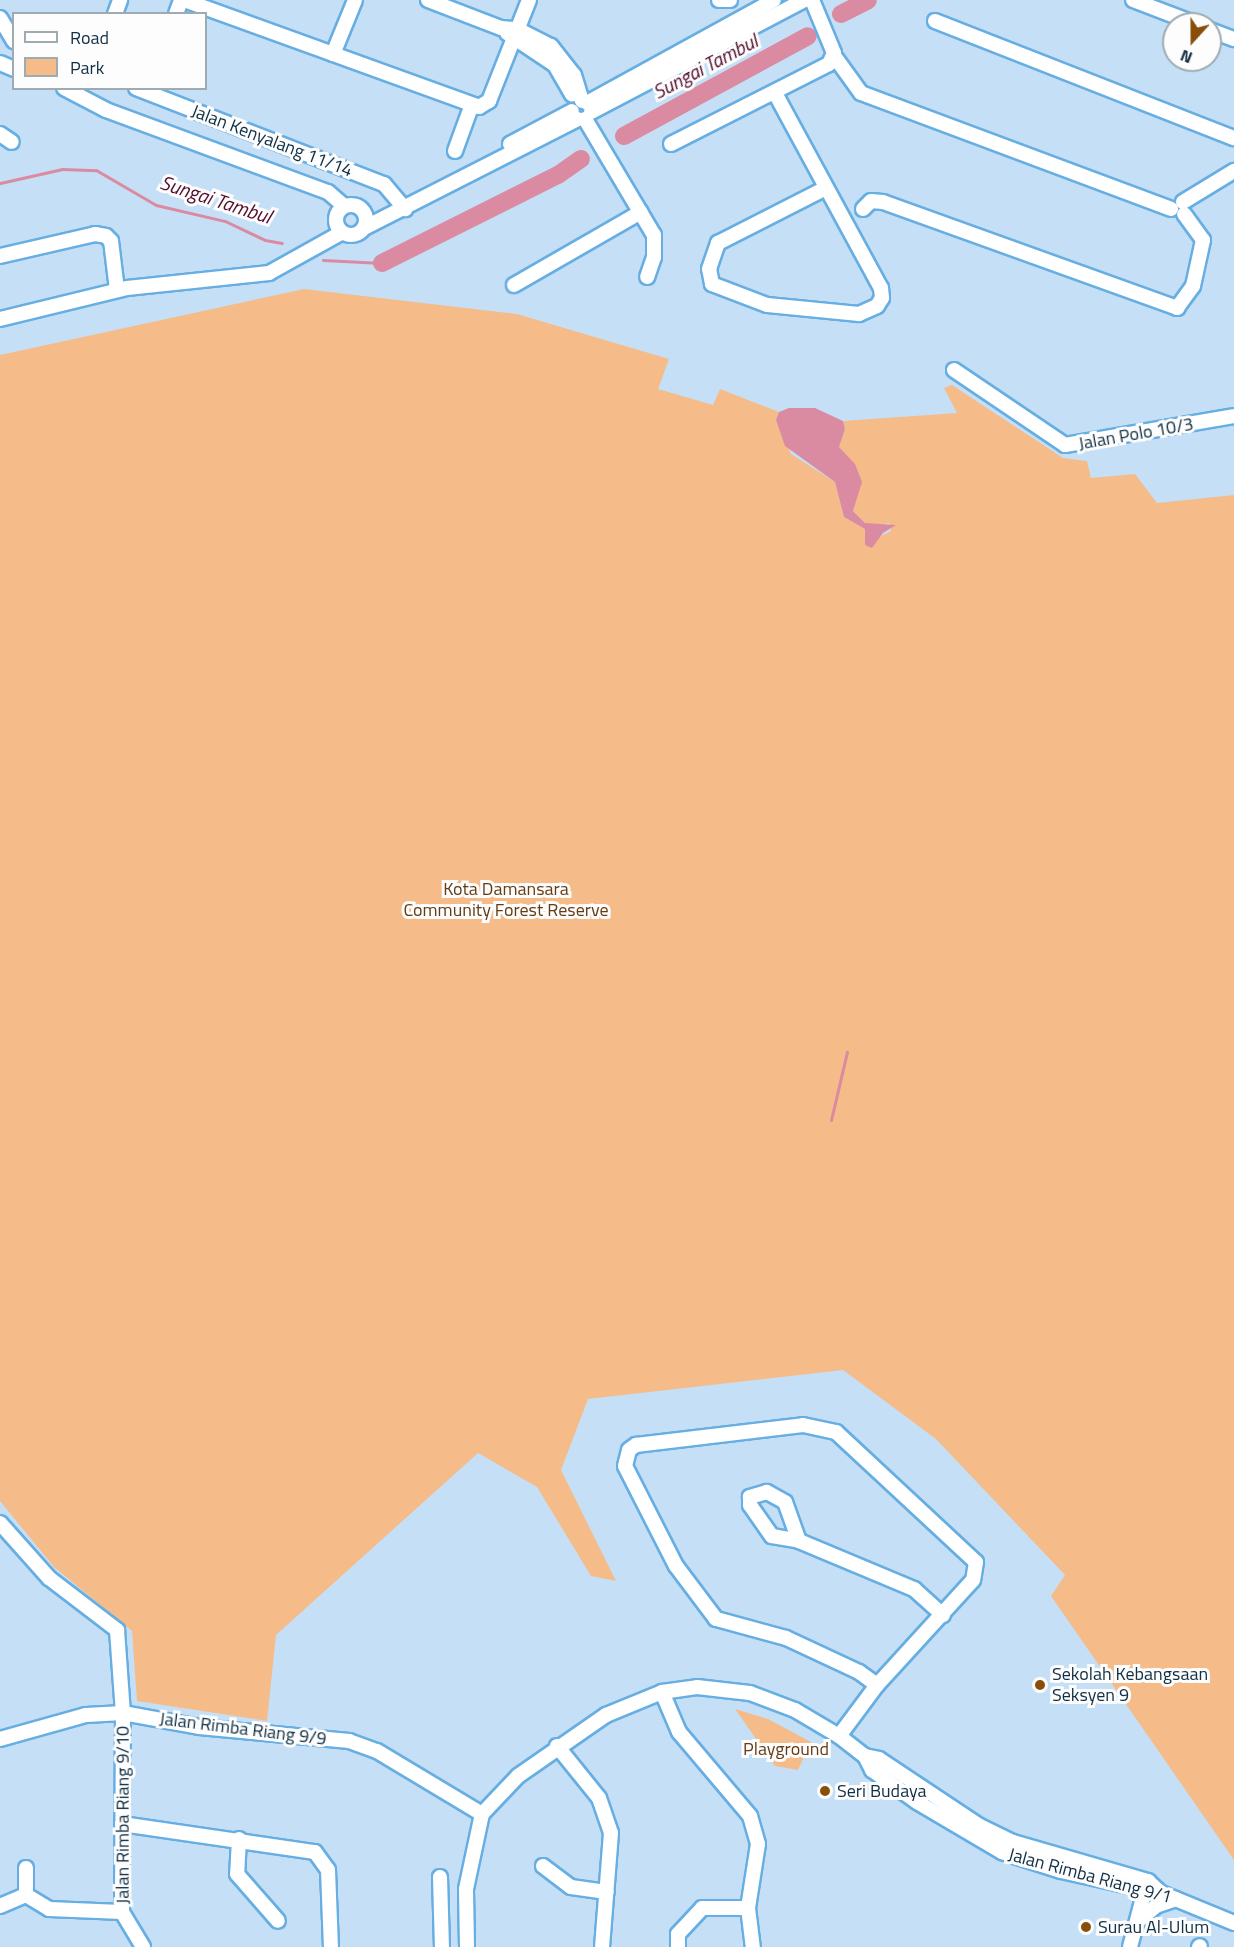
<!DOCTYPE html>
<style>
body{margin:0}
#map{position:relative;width:1234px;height:1947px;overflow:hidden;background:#c5e0f6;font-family:"Titillium Web",sans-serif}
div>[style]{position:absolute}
.green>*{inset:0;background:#f5bb89}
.water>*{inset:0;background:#da8ba1}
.stream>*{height:3px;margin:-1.5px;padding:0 1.5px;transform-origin:1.5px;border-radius:1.5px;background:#da8ba1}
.river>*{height:18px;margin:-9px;padding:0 9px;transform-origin:9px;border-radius:9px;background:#da8ba1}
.roads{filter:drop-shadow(2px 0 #67aee2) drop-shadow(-2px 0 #67aee2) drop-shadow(0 2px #67aee2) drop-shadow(0 -2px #67aee2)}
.minor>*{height:14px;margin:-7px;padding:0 7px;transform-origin:7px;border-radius:7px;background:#fff}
.minor>.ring{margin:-7px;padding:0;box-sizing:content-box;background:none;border:14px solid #fff;border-radius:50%}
.dots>*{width:16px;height:16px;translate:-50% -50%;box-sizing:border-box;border:3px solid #fdfdfd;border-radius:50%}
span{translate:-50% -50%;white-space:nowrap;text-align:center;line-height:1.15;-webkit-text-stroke:6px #fdfdfd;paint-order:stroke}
.street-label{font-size:18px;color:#112f43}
.park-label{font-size:18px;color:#643c13}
.poi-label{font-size:18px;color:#112f43}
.left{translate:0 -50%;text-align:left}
.water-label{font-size:20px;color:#530c29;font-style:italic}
.legend{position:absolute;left:12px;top:12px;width:195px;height:78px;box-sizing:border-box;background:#fdfdfd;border:2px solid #9fabb3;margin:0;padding:8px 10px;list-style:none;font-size:18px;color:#112f43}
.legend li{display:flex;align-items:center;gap:12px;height:30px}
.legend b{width:30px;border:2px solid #9fabb3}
.north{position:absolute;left:1162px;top:12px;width:60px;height:60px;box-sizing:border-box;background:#fdfdfd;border:2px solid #9fabb3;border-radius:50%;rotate:201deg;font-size:16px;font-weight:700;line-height:24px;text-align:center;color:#112f43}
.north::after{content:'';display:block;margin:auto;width:21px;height:27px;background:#894f09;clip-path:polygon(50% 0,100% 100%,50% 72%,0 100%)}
</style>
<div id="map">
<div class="green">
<i style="clip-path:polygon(304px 289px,517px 314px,669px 359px,658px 389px,713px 405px,720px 389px,779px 412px,776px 420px,791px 454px,835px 482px,844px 517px,865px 529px,865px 544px,891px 531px,889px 523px,878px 526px,865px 523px,853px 511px,859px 489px,839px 447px,845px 429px,843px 421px,957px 413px,944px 388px,952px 385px,1063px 458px,1087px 461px,1091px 478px,1135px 474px,1157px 503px,1234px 495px,1234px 1860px,1051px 1596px,1065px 1575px,936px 1439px,843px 1370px,588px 1399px,561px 1470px,616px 1581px,591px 1576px,537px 1487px,478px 1453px,276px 1635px,267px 1721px,137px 1701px,132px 1631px,54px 1567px,0 1501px,0 355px)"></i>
<i style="clip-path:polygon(735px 1709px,768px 1719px,811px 1742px,798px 1770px,775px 1766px)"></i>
</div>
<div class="water">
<i style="clip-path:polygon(789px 408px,815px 408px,843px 421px,845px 429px,839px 447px,855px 464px,862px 482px,853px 511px,865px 523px,896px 525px,883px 533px,872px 548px,865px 545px,865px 529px,844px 517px,835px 482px,785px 446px,776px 420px,779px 412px)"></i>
</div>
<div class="stream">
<i style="left:0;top:183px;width:64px;rotate:-12.7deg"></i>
<i style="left:62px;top:169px;width:34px;rotate:2deg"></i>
<i style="left:96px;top:170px;width:69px;rotate:30.3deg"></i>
<i style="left:156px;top:205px;width:71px;rotate:13.1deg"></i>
<i style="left:225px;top:221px;width:44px;rotate:25.4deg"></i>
<i style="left:265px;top:240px;width:17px;rotate:10deg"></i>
<i style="left:323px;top:260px;width:59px;rotate:2.9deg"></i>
<i style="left:831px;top:1120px;width:70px;rotate:-76.8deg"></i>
</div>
<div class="river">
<i style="left:841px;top:14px;width:30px;rotate:-27deg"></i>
<i style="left:624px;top:136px;width:209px;rotate:-28.5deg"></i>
<i style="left:382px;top:263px;width:197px;rotate:-26.6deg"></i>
<i style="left:558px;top:175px;width:28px;rotate:-35deg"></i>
</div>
<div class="roads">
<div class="minor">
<i style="left:184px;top:0;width:314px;rotate:19.9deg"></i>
<i style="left:479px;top:107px;width:12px;rotate:-31deg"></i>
<i style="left:489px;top:101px;width:109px;rotate:-68.4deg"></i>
<i style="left:428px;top:0;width:78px;rotate:21deg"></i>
<i style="left:501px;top:28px;width:16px;rotate:4deg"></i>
<i style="left:517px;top:29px;width:38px;rotate:27deg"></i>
<i style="left:551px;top:46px;width:37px;rotate:52deg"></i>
<i style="left:574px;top:75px;width:27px;rotate:73deg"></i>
<i style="left:719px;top:0;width:11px"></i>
<i style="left:1133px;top:0;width:67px;rotate:20.9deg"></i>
<i style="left:115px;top:14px;width:15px;rotate:-70deg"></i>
<i style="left:176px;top:14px;width:15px;rotate:-70deg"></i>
<i style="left:0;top:18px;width:27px;rotate:59deg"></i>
<i style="left:935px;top:21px;width:321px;rotate:21.4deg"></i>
<i style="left:1210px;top:30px;width:26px;rotate:21deg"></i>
<i style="left:507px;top:33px;width:58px;rotate:33.7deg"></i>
<i style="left:555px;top:65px;width:34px;rotate:60deg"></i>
<i style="left:333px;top:54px;width:58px;rotate:-67.8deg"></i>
<i style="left:835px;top:57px;width:44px;rotate:54.2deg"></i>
<i style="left:861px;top:93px;width:331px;rotate:20.5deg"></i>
<i style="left:0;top:63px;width:15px;rotate:23deg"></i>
<i style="left:64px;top:88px;width:47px;rotate:27.6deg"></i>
<i style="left:106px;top:110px;width:237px;rotate:20.3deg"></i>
<i style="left:328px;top:192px;width:21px;rotate:41deg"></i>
<i style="left:136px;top:88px;width:266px;rotate:21.2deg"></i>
<i style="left:384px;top:184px;width:33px;rotate:50deg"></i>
<i style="left:775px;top:93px;width:222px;rotate:61.5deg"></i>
<i style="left:881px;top:288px;width:10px;rotate:84deg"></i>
<i style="left:882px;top:298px;width:9px;rotate:122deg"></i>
<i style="left:877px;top:306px;width:20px;rotate:156deg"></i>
<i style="left:859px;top:314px;width:92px;rotate:-174.4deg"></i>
<i style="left:767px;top:305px;width:59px;rotate:-159.1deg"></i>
<i style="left:712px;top:284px;width:15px;rotate:-101deg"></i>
<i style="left:709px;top:269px;width:28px;rotate:-71deg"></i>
<i style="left:718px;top:243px;width:119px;rotate:-27deg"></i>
<i style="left:587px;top:103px;width:213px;rotate:-28.8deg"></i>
<i style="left:591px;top:112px;width:241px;rotate:-27.7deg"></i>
<i style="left:585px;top:119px;width:135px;rotate:59.3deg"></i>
<i style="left:654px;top:235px;width:22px;rotate:90deg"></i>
<i style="left:654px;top:257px;width:21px;rotate:109deg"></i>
<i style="left:0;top:134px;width:14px;rotate:34deg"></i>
<i style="left:510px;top:144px;width:70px;rotate:-28deg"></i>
<i style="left:671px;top:144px;width:177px;rotate:-26.9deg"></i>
<i style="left:829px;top:64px;width:12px;rotate:-66deg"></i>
<i style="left:834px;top:53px;width:57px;rotate:-112.5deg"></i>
<i style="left:455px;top:151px;width:47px;rotate:-70deg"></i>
<i style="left:1183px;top:202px;width:60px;rotate:-31.3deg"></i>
<i class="ring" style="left:336px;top:205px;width:16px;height:16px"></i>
<i style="left:863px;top:209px;width:11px;rotate:-45deg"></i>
<i style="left:871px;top:201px;width:12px;rotate:5deg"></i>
<i style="left:883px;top:202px;width:313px;rotate:19.8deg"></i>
<i style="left:1177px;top:308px;width:27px;rotate:-54deg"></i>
<i style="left:1193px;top:286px;width:47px;rotate:-77.7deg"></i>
<i style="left:1203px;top:240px;width:32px;rotate:-126deg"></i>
<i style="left:364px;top:228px;width:240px;rotate:-27deg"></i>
<i style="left:0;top:256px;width:98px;rotate:-13deg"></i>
<i style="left:95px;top:234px;width:11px;rotate:10deg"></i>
<i style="left:106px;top:236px;width:7px;rotate:45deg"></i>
<i style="left:111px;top:241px;width:49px;rotate:83deg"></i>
<i style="left:514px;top:285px;width:146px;rotate:-29.9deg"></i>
<i style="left:0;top:319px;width:131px;rotate:-13.7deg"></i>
<i style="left:127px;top:288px;width:143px;rotate:-6deg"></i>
<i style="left:269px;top:273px;width:82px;rotate:-29.1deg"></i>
<i style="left:954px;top:370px;width:134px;rotate:34deg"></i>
<i style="left:1065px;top:445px;width:171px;rotate:-9.7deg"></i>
<i style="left:803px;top:1425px;width:34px;rotate:12deg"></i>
<i style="left:836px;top:1432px;width:191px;rotate:42.9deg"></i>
<i style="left:976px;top:1562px;width:18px;rotate:99deg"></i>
<i style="left:973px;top:1580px;width:142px;rotate:132.4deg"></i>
<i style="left:877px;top:1685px;width:22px;rotate:-144deg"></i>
<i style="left:859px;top:1672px;width:81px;rotate:-155deg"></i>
<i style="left:786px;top:1638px;width:73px;rotate:-164.8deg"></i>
<i style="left:716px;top:1619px;width:66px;rotate:-127deg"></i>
<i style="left:676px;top:1566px;width:112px;rotate:-117deg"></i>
<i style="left:625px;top:1466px;width:16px;rotate:-76deg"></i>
<i style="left:629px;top:1450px;width:9px;rotate:-36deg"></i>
<i style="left:636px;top:1445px;width:168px;rotate:-6.8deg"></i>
<i style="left:0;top:1523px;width:74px;rotate:48.3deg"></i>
<i style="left:49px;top:1578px;width:86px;rotate:37.4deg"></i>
<i style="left:117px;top:1630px;width:83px;rotate:85.9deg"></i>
<i style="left:123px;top:1713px;width:199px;rotate:90.3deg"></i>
<i style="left:122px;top:1912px;width:41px;rotate:59deg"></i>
<i style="left:799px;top:1541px;width:41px;rotate:-109.7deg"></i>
<i style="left:785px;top:1502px;width:21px;rotate:-151deg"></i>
<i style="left:767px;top:1492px;width:18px;rotate:164deg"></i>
<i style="left:750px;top:1497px;width:8px;rotate:90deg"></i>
<i style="left:750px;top:1505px;width:38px;rotate:55deg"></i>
<i style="left:772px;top:1536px;width:27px;rotate:10deg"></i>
<i style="left:799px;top:1541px;width:125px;rotate:22.7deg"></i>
<i style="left:914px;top:1589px;width:39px;rotate:42deg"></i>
<i style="left:662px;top:1692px;width:43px;rotate:67deg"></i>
<i style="left:679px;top:1732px;width:110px;rotate:49.8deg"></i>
<i style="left:750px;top:1816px;width:29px;rotate:74deg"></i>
<i style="left:758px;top:1844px;width:65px;rotate:98.9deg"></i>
<i style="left:748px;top:1908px;width:39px;rotate:83deg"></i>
<i style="left:839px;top:1736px;width:64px;rotate:-53.3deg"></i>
<i style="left:0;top:1739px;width:89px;rotate:-15.6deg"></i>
<i style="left:86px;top:1715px;width:37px;rotate:-3deg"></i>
<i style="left:123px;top:1713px;width:77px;rotate:10.4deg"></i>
<i style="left:199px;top:1727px;width:151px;rotate:5.3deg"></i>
<i style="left:349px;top:1741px;width:30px;rotate:20deg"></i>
<i style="left:377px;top:1751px;width:122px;rotate:31deg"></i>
<i style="left:557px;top:1746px;width:67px;rotate:51.1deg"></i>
<i style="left:599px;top:1798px;width:37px;rotate:71deg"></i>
<i style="left:611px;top:1833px;width:114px;rotate:94.5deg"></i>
<i style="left:865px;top:1756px;width:14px;rotate:12deg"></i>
<i style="left:879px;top:1759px;width:121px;rotate:33.6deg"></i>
<i style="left:980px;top:1826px;width:37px;rotate:26deg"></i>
<i style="left:1013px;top:1842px;width:141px;rotate:16.1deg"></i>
<i style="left:1148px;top:1881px;width:18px;rotate:43deg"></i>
<i style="left:122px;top:1824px;width:195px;rotate:8.3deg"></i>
<i style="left:315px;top:1852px;width:22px;rotate:54deg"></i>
<i style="left:328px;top:1870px;width:77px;rotate:87.8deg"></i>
<i style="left:239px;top:1839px;width:35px;rotate:93deg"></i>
<i style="left:237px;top:1874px;width:62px;rotate:48.9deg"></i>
<i style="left:543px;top:1866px;width:35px;rotate:37deg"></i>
<i style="left:571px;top:1887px;width:36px;rotate:8deg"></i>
<i style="left:26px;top:1868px;width:27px;rotate:90deg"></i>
<i style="left:26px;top:1895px;width:27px;rotate:31deg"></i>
<i style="left:49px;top:1909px;width:73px;rotate:2.4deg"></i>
<i style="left:440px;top:1877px;width:70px;rotate:88.4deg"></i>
<i style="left:0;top:1906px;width:28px;rotate:-23deg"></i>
<i style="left:1137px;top:1922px;width:25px;rotate:-40deg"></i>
<i style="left:1156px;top:1906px;width:21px;rotate:-19deg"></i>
<i style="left:467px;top:1947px;width:58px;rotate:-91deg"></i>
<i style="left:466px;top:1889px;width:77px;rotate:-78deg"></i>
<i style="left:482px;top:1814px;width:52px;rotate:-46.5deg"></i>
<i style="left:518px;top:1776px;width:107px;rotate:-34.7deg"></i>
<i style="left:606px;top:1715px;width:61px;rotate:-22.3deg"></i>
<i style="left:662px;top:1692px;width:35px;rotate:-8deg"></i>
<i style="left:697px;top:1687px;width:53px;rotate:6.5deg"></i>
<i style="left:750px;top:1693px;width:48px;rotate:20.7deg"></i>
<i style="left:795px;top:1710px;width:51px;rotate:30.6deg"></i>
<i style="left:839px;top:1736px;width:33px;rotate:38deg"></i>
<i style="left:865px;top:1756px;width:16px;rotate:63deg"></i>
<i style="left:872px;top:1770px;width:55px;rotate:35.4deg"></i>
<i style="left:917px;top:1802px;width:99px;rotate:30.5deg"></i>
<i style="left:1002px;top:1852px;width:62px;rotate:17.9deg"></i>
<i style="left:1061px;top:1871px;width:102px;rotate:12.4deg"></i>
<i style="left:1161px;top:1893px;width:79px;rotate:22.3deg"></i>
<i style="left:678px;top:1947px;width:13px;rotate:-90deg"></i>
<i style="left:678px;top:1934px;width:35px;rotate:-47deg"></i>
<i style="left:702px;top:1908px;width:46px"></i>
<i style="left:1130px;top:1947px;width:67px;rotate:-75.3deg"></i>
<i style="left:1199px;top:1947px;width:1px;rotate:-45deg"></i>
</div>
</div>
<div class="dots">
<i style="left:1040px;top:1685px;background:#894f09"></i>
<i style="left:825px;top:1791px;background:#894f09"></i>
<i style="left:1086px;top:1927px;background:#894f09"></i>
</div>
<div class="street-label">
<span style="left:272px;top:141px;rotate:21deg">Jalan Kenyalang 11/14</span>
<span style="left:1136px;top:434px;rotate:-10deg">Jalan Polo 10/3</span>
<span style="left:243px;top:1729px;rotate:7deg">Jalan Rimba Riang 9/9</span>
<span style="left:123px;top:1815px;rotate:-90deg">Jalan Rimba Riang 9/10</span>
<span style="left:1090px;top:1876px;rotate:15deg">Jalan Rimba Riang 9/1</span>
</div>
<div class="park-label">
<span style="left:506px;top:900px">Kota Damansara<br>Community Forest Reserve</span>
<span style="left:786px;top:1749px">Playground</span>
</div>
<div class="poi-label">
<span class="left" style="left:1052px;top:1685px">Sekolah Kebangsaan<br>Seksyen 9</span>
<span class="left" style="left:837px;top:1791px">Seri Budaya</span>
<span class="left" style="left:1098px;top:1927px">Surau Al-Ulum</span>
</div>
<div class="water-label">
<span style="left:705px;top:66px;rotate:-28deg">Sungai Tambul</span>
<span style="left:216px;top:199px;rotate:18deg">Sungai Tambul</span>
</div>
<ul class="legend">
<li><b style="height:8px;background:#fff"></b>Road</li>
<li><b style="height:16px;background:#f5bb89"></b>Park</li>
</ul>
<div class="north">N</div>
</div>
